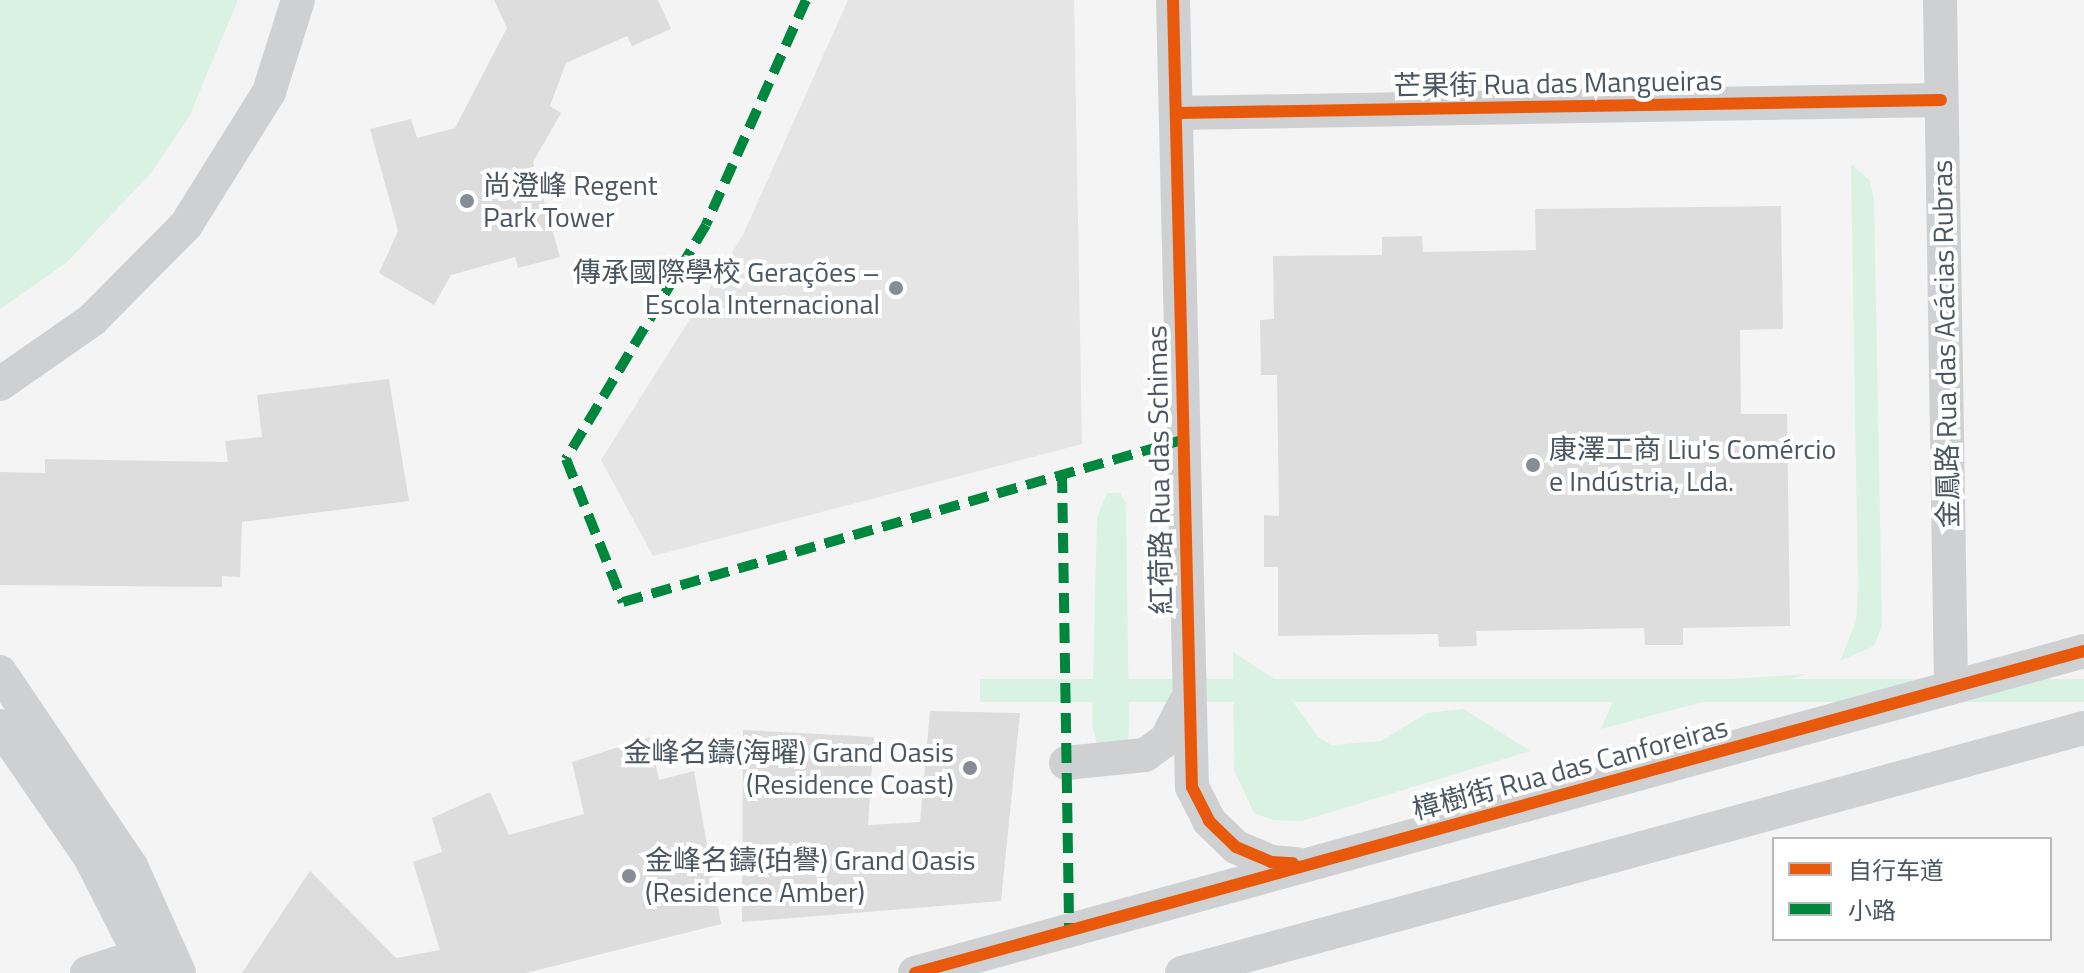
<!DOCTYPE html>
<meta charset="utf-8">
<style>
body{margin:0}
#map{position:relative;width:2084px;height:973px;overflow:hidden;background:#f4f4f4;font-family:"Titillium Web","Noto Sans SC",sans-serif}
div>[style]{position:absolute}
.education>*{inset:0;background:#e6e5e6}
.green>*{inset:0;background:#d9f2e3;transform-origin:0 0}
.building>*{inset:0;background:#ddddde}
.minor>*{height:34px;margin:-17px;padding:0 17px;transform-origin:17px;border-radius:17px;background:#ced0d2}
.quiet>*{height:10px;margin-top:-5px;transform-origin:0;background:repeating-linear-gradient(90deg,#00873e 0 20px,transparent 0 30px)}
.cycleway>*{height:12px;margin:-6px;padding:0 6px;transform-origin:6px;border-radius:6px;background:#e8590c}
.dots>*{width:22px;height:22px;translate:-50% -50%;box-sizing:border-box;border:4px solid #fff;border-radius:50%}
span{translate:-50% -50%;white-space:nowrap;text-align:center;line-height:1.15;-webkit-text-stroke:8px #fff;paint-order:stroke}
.street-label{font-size:28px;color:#4a5661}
.poi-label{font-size:28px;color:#4a5661}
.left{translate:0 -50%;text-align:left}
.right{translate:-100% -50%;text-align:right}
.legend{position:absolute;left:1772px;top:837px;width:280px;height:104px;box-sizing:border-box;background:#fff;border:2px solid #b7bbc0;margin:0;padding:10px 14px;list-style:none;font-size:24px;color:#4a5661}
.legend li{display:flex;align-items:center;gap:16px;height:40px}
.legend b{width:40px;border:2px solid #b7bbc0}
</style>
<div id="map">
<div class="education">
<i style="clip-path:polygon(848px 0,1074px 0,1082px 444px,653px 556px,601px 460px,743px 235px)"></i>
</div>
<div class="green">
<i style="clip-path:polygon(0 0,238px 0,189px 117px,151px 173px,66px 263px,0 309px)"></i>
<i style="clip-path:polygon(1851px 164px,1870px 181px,1874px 199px,1882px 625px,1874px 646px,1840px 661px,1856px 621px,1858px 589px)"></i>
<i style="clip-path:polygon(1107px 493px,1120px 493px,1126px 503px,1129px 723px,1128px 743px,1099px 752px,1092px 725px,1097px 517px)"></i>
<i style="clip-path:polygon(1233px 652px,1279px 682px,1318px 737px,1332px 745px,1381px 741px,1427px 713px,1464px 709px,1530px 751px,1302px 821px,1273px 820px,1254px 813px,1234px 770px)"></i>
<i style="clip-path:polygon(1808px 674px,1601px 729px,1617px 692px,1636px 685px)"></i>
<i style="left:2084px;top:679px;width:23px;height:1104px;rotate:90deg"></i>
</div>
<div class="building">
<i style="clip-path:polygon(494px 0,658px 0,671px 29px,632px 46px,627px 36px,566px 63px,550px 106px,561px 113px,533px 162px,560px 257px,518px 268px,515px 257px,451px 275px,434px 305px,379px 273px,398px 231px,370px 129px,411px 119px,417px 138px,455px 128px,507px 28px)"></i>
<i style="clip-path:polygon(1781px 206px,1783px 329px,1740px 330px,1741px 414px,1787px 414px,1790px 626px,1683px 628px,1683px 645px,1645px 645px,1644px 628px,1476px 631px,1477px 646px,1439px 647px,1438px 634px,1278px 636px,1278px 567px,1264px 567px,1264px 515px,1279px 516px,1277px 375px,1261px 375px,1260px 320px,1274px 319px,1273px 256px,1382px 255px,1382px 237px,1422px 236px,1423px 252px,1536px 250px,1535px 209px)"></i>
<i style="clip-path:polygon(389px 379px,409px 501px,242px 522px,240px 577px,222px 576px,222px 587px,0 585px,0 472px,45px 473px,45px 459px,228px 462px,225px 441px,262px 437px,257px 395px)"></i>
<i style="clip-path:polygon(930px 711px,1020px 713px,1001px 901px,742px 922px,743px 730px,874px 737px,868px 825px,920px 822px)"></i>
<i style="clip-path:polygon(650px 737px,659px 780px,694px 771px,721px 924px,526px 973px,242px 973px,310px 871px,396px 958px,440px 950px,413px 862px,442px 852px,432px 818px,490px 792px,509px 835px,584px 814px,572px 762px)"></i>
</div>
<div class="minor">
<i style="left:1173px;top:0;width:787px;rotate:88.62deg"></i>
<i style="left:1192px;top:787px;width:38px;rotate:63deg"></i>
<i style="left:1209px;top:821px;width:37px;rotate:44deg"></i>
<i style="left:1236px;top:847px;width:38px;rotate:23deg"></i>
<i style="left:1271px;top:862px;width:25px;rotate:5deg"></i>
<i style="left:1940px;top:0;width:688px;rotate:89.08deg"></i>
<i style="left:1176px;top:113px;width:765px;rotate:-0.97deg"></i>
<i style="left:0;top:384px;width:112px;rotate:-34.8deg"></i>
<i style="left:92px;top:320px;width:134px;rotate:-45.3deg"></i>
<i style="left:186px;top:225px;width:157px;rotate:-58deg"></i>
<i style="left:269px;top:92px;width:96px;rotate:-72.5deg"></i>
<i style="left:0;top:672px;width:234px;rotate:56deg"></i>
<i style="left:131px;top:866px;width:117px;rotate:65.8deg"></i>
<i style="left:0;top:726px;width:159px;rotate:55.5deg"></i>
<i style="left:90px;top:857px;width:130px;rotate:63deg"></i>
<i style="left:1066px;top:763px;width:79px;rotate:-5.8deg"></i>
<i style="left:1145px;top:755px;width:26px;rotate:-36deg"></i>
<i style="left:1166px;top:740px;width:42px;rotate:-62.8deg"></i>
<i style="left:87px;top:973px;width:58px;rotate:-18.1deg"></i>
<i style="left:915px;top:973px;width:1213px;rotate:-15.4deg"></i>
<i style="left:1182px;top:973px;width:935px;rotate:-15.2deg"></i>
</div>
<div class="quiet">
<i style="left:806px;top:0;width:246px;rotate:114deg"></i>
<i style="left:706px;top:225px;width:273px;rotate:120.9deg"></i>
<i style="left:566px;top:459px;width:154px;rotate:68.3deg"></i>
<i style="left:623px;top:602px;width:582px;rotate:-16.16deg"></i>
<i style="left:1062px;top:473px;width:458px;rotate:89.1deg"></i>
</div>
<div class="cycleway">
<i style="left:1173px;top:0;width:787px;rotate:88.62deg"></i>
<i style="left:1192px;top:787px;width:38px;rotate:63deg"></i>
<i style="left:1209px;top:821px;width:37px;rotate:44deg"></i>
<i style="left:1236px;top:847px;width:38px;rotate:23deg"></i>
<i style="left:1271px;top:862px;width:22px;rotate:3deg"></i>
<i style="left:1176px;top:113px;width:765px;rotate:-0.97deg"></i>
<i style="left:915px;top:973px;width:1213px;rotate:-15.4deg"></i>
</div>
<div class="dots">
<i style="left:467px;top:201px;background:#868d94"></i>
<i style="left:896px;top:288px;background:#868d94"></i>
<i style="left:1533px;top:465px;background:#868d94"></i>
<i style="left:970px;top:768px;background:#868d94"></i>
<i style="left:629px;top:876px;background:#868d94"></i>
</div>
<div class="street-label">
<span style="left:1558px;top:83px;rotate:-1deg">芒果街 Rua das Mangueiras</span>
<span style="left:1945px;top:344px;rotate:-91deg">金鳳路 Rua das Acácias Rubras</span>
<span style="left:1159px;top:470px;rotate:-91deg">紅荷路 Rua das Schimas</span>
<span style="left:1570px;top:768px;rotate:-15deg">樟樹街 Rua das Canforeiras</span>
</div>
<div class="poi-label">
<span class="left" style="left:483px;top:201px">尚澄峰 Regent<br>Park Tower</span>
<span class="right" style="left:880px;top:288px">傳承國際學校 Gerações –<br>Escola Internacional</span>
<span class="left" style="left:1549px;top:465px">康澤工商 Liu's Comércio<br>e Indústria, Lda.</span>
<span class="right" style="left:954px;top:768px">金峰名鑄(海曜) Grand Oasis<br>(Residence Coast)</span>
<span class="left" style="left:645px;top:876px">金峰名鑄(珀譽) Grand Oasis<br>(Residence Amber)</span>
</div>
<ul class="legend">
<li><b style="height:10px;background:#e8590c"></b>自行车道</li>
<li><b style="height:10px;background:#00873e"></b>小路</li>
</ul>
</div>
